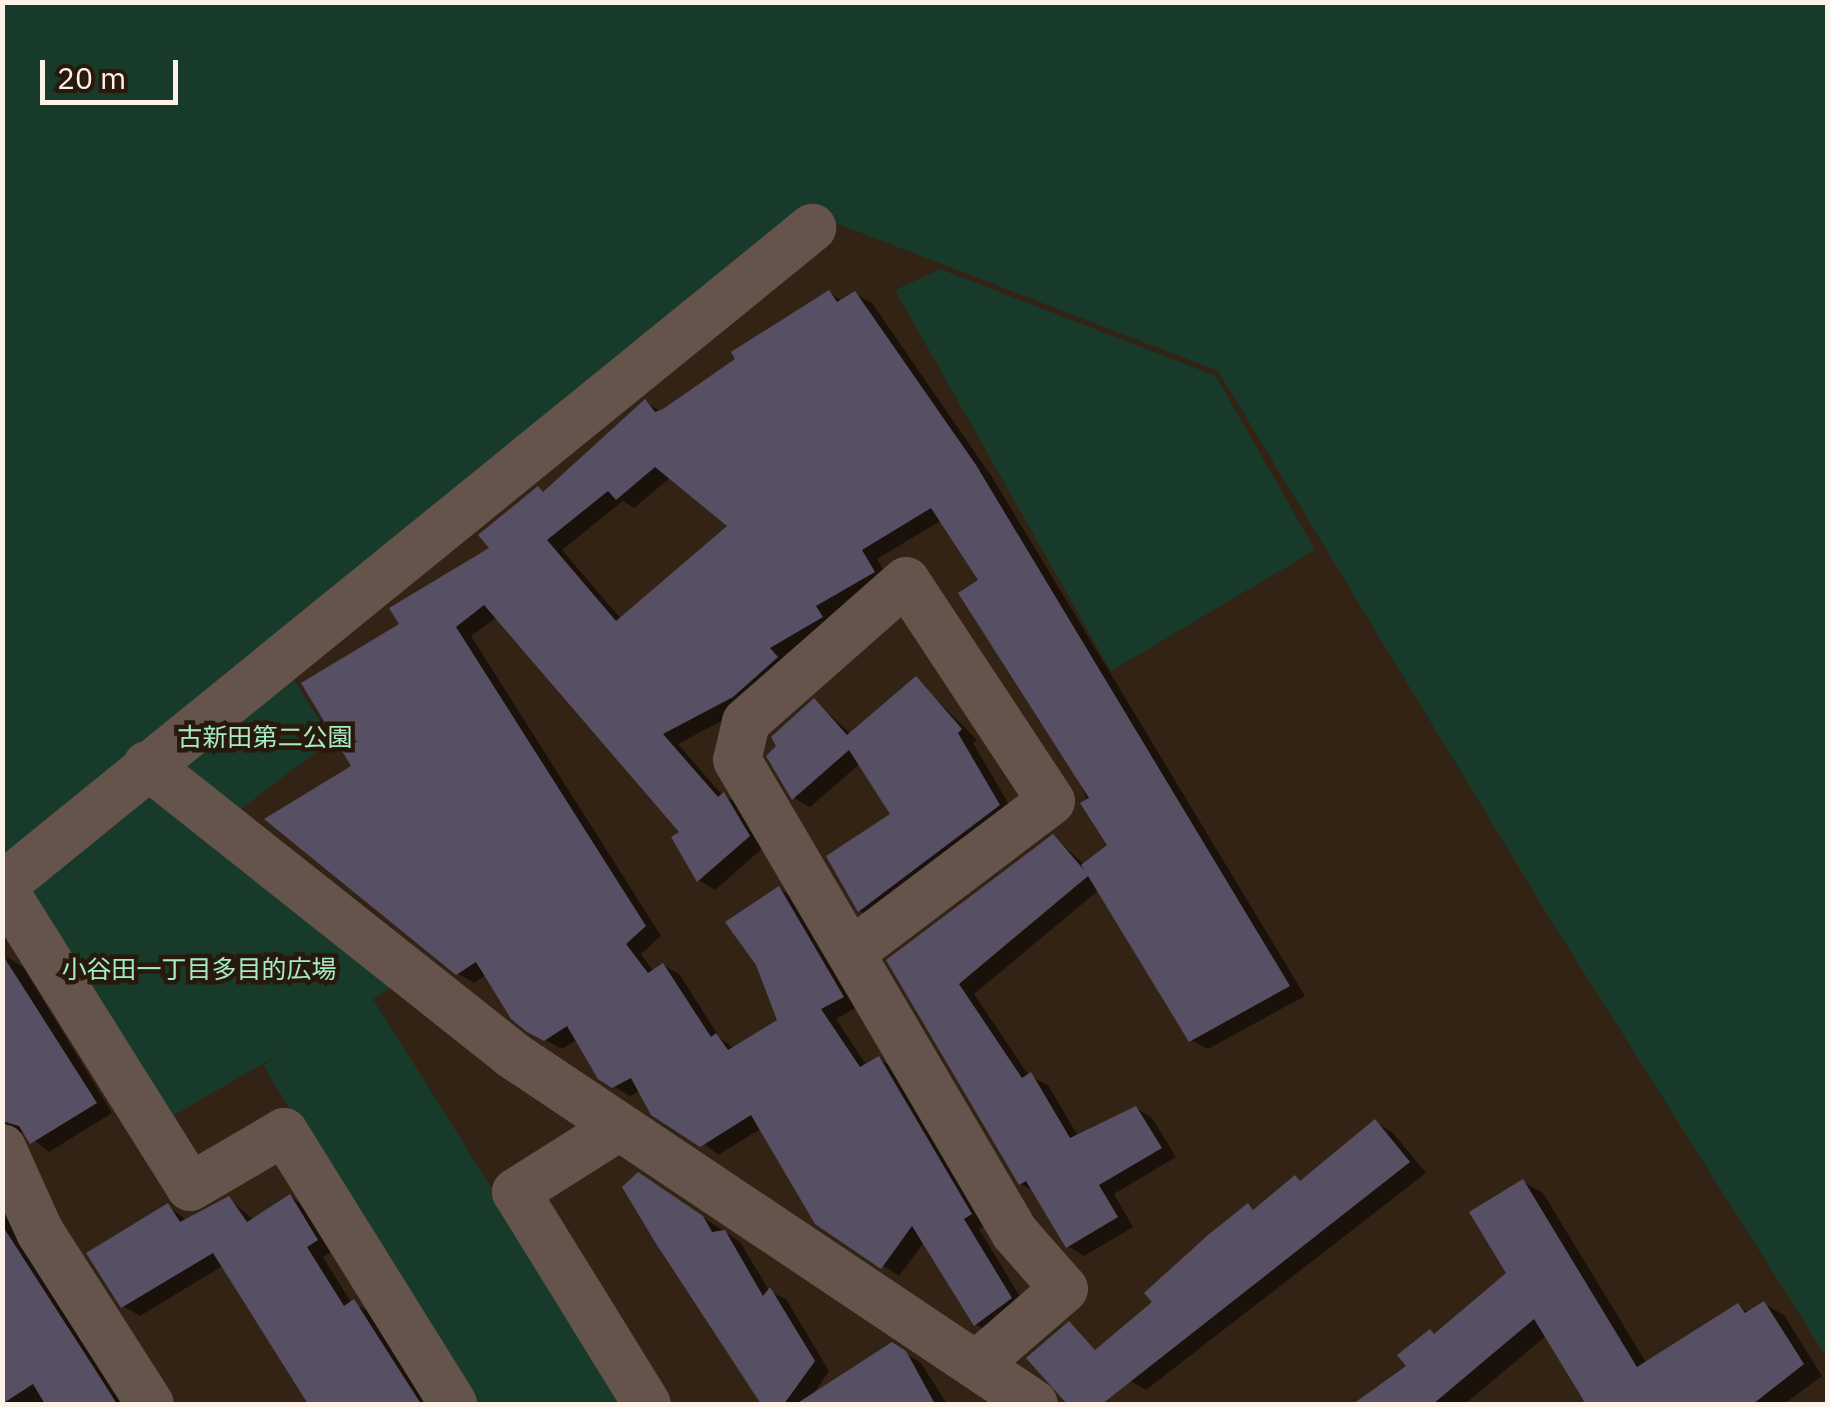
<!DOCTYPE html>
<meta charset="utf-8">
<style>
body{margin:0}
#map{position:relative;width:1830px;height:1407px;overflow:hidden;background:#322314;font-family:"IBM Plex Sans","Noto Sans JP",sans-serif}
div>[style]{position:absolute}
.green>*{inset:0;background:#183a2a}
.shadow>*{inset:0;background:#0007}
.building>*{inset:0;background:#575064}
.minor>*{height:48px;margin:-24px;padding:0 24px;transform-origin:24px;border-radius:24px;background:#65544b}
span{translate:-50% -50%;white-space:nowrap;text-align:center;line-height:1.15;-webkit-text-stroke:9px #28190a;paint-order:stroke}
.park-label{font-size:25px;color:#a4ecc5}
.frame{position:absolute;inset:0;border:5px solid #fcf2e8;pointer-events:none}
.scale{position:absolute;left:40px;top:60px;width:138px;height:45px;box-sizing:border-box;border:5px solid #fcf2e8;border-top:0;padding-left:12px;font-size:30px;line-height:35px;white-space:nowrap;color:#fcf2e8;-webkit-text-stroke:8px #28190a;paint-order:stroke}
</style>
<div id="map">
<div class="green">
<i style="clip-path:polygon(3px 3px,1827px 3px,1827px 1358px,1552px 922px,1218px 371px,810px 213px,3px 873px)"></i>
<i style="clip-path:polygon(940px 269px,1216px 376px,1315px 550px,1111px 671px,895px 290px)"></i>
<i style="clip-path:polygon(285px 666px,332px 740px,232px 816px,182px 776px,190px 742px)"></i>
<i style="clip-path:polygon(132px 796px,159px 798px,398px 984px,373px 999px,627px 1404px,472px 1404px,263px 1065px,290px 1048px,164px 1121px,32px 908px,37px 875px)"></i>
</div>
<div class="shadow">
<i style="clip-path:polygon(evenodd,829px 293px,843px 301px,855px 294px,872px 303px,992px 477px,1305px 996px,1208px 1049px,1191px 1040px,1099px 890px,974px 994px,1029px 1076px,1048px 1085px,1078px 1136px,1136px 1108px,1152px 1118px,1176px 1157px,1114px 1194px,1133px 1227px,1084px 1256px,1068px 1246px,1035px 1192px,1021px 1184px,890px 961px,1053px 837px,1085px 865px,1110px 846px,982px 581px,942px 520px,877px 559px,890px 581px,750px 706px,678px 744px,723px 796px,740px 804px,765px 846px,715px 890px,699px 880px,683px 833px,497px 617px,471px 636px,661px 936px,641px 954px,654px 972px,664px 965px,680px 975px,720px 1038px,735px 1049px,780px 1021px,780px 889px,796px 899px,859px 1006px,836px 1019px,867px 1066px,879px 1059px,896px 1069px,987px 1224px,979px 1229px,1027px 1308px,992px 1334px,975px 1324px,925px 1241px,899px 1276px,817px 1223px,762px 1128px,718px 1155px,641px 1090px,630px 1096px,613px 1086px,578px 1039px,562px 1049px,536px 1035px,486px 975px,474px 983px,457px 973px,355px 767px,402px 625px,493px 549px,645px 402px,662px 412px,829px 293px,671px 477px,730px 526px,622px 620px,562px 550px,623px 501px,634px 508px,671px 477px)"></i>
<i style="clip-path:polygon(916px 679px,977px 740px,973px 743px,1015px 815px,876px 920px,860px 911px,829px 857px,894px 814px,861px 763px,810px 807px,794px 798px,815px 701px,852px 735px)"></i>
<i style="clip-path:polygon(7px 957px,23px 967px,112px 1113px,49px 1152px,25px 1133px,7px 1131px,2px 1138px)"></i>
<i style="clip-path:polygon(1375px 1122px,1392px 1132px,1426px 1173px,1146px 1390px,1129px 1380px,1155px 1303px,1248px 1206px,1256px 1211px,1302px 1182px)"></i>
<i style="clip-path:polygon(1523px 1182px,1543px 1193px,1647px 1364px,1738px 1306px,1750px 1313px,1764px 1304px,1784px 1315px,1822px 1376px,1784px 1404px,1588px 1404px,1547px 1335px,1465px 1404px,1357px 1404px,1410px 1366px,1430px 1332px,1437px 1335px,1509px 1273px)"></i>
<i style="clip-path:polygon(654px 1184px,740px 1242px,770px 1292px,786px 1299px,829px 1371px,810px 1399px,892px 1345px,921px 1363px,947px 1404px,763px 1404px,741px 1372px)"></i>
<i style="clip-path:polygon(290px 1197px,307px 1207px,334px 1250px,323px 1257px,352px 1304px,371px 1312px,431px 1404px,312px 1404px,224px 1265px,140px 1316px,123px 1306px,168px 1206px,188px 1221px,229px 1199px,254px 1220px)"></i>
<i style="clip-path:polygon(2px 1211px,126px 1404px,2px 1404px)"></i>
</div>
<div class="building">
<i style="clip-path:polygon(evenodd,829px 290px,837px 302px,855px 291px,976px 465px,1290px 986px,1189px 1042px,1088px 876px,959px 984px,1022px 1078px,1031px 1072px,1070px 1138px,1136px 1106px,1162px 1148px,1099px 1185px,1118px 1217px,1066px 1248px,1026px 1181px,1019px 1185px,886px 960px,1053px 834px,1085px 871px,1081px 865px,1107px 845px,1080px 803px,1089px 798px,958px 593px,978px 580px,931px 508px,862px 550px,875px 572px,816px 606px,823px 617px,770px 648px,778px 657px,733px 697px,663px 734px,718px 797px,724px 792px,750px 836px,697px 882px,671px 837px,679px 832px,484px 605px,456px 627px,646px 926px,626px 944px,648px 973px,663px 963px,711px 1037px,716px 1033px,728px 1050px,777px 1020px,756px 965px,725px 922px,779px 886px,844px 997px,821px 1009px,860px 1067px,879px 1056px,972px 1214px,964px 1219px,1012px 1298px,974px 1326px,912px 1226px,881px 1269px,815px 1224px,751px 1115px,700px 1147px,651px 1115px,631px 1078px,612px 1088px,598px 1079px,567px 1026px,544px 1041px,527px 1032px,511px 1019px,476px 962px,456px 975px,264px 819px,351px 766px,301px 683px,399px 624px,389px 608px,489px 548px,478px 535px,538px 486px,543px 492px,645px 399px,655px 412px,663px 409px,735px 359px,731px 352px,829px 290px,655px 467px,727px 526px,616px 621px,547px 540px,608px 491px,616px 500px,655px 467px)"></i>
<i style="clip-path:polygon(916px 676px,962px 729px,958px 733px,1000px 805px,858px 912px,826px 856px,890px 814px,849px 750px,792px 800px,766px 756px,776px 746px,771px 737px,814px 698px,847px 735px)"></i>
<i style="clip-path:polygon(2px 954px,97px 1103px,30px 1144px,19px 1126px,2px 1121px)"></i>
<i style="clip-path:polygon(1375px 1119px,1410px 1162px,1102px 1404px,1067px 1404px,1026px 1358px,1069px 1321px,1095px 1350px,1152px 1302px,1144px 1293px,1208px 1235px,1248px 1203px,1253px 1210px,1295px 1175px,1300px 1181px)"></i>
<i style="clip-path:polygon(638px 1172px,703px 1216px,712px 1232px,725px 1230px,763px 1296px,770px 1287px,815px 1361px,784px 1404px,761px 1404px,655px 1242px,622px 1187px)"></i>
<i style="clip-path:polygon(1523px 1179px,1637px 1367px,1738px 1303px,1745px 1313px,1764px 1301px,1804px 1364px,1753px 1404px,1579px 1404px,1584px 1401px,1534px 1319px,1433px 1404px,1353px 1404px,1406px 1366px,1397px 1355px,1430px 1329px,1434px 1334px,1506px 1273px,1469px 1212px)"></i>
<i style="clip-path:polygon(290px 1194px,318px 1240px,307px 1247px,344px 1306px,354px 1299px,421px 1404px,308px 1404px,213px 1253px,121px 1308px,86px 1253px,168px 1203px,180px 1222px,229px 1196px,247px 1222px)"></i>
<i style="clip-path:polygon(2px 1225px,98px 1374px,117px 1404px,45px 1404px,33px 1384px,2px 1404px)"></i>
<i style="clip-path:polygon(892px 1342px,906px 1351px,935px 1404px,796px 1404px)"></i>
</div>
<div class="minor">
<i style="left:147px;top:765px;width:465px;rotate:38.4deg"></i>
<i style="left:511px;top:1054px;width:629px;rotate:33.79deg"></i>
<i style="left:2px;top:886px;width:1044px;rotate:-39.09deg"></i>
<i style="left:2px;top:887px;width:354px;rotate:57.9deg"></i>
<i style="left:190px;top:1187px;width:109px;rotate:-30.3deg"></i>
<i style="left:284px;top:1132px;width:320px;rotate:58.1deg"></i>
<i style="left:853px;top:951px;width:248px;rotate:-37.1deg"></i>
<i style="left:1051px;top:801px;width:263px;rotate:-123.4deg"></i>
<i style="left:906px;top:581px;width:213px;rotate:138.6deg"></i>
<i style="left:746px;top:722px;width:39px;rotate:103deg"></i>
<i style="left:737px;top:760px;width:549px;rotate:59.56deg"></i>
<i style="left:1015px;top:1233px;width:74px;rotate:48.8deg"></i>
<i style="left:1064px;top:1289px;width:116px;rotate:139.2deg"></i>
<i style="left:619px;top:1127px;width:122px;rotate:147.7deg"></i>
<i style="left:516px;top:1192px;width:249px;rotate:58.3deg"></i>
<i style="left:2px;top:1148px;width:92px;rotate:65.7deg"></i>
<i style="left:40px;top:1232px;width:204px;rotate:57.4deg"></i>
</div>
<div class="park-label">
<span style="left:265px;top:737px">古新田第二公園</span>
<span style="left:199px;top:969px">小谷田一丁目多目的広場</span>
</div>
<div class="frame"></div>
<div class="scale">20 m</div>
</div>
